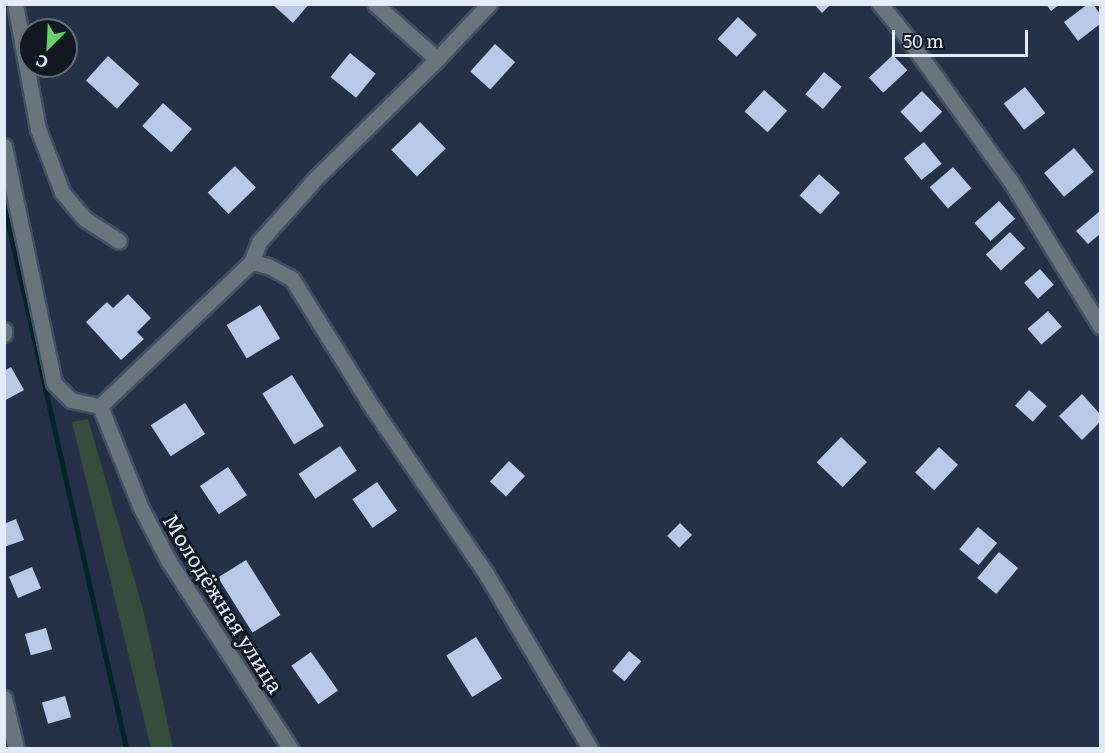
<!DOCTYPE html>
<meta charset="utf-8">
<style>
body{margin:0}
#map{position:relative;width:1105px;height:753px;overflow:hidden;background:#253146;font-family:Literata,serif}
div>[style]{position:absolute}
.green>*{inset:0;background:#364c3c}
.stream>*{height:5px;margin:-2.5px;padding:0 2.5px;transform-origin:2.5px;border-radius:2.5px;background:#042228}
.building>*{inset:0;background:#b7c9e6;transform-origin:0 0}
.roads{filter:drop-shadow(2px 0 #434f63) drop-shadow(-2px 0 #434f63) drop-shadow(0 2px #434f63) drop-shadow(0 -2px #434f63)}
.minor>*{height:15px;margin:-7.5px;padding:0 7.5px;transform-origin:7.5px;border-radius:7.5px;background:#6a747d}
span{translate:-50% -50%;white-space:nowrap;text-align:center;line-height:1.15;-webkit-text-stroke:6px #131922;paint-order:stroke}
.street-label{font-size:21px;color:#e3ebf9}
.frame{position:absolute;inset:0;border:6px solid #e3ebf9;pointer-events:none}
.north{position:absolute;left:18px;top:18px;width:60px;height:60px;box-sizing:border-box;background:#131922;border:2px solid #666d78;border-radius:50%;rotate:204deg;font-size:16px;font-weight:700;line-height:24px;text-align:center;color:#e3ebf9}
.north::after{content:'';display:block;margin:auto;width:21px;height:27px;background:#65d467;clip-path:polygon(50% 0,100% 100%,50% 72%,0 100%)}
.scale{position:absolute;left:892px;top:30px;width:136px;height:27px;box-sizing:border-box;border:3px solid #e3ebf9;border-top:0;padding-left:8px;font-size:18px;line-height:21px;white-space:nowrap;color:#e3ebf9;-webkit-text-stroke:4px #131922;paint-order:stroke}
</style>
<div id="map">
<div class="green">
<i style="clip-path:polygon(88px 419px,143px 609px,173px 748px,151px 748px,72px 422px)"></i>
</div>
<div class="stream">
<i style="left:4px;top:206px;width:556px;rotate:77.31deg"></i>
</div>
<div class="building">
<i style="clip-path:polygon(272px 4px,309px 4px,293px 23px)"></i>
<i style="clip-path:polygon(814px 4px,831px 4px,822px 13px)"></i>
<i style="clip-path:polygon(1046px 4px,1060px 4px,1051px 11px)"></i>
<i style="clip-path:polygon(1088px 4px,1093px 4px,1100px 14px,1100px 24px,1078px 41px,1064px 22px)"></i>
<i style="left:738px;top:17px;width:26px;height:30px;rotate:43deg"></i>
<i style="left:495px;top:44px;width:27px;height:37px;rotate:42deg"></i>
<i style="left:350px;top:53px;width:33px;height:31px;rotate:39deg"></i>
<i style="left:893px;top:55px;width:21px;height:33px;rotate:47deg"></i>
<i style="left:108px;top:56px;width:42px;height:33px;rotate:42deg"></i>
<i style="left:824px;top:72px;width:23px;height:29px;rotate:40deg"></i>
<i style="left:1025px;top:87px;width:33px;height:27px;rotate:52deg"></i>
<i style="left:764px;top:90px;width:31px;height:29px;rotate:42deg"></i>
<i style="left:922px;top:91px;width:29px;height:30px;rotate:46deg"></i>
<i style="left:163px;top:103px;width:39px;height:31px;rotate:42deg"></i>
<i style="left:420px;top:122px;width:37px;height:40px;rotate:46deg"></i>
<i style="left:924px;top:142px;width:28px;height:26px;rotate:51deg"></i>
<i style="left:1074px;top:148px;width:31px;height:39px;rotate:50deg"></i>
<i style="left:235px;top:166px;width:30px;height:38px;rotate:46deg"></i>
<i style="left:953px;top:167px;width:28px;height:31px;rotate:49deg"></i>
<i style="left:819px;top:174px;width:28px;height:29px;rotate:42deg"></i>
<i style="left:999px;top:201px;width:24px;height:33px;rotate:48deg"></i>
<i style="clip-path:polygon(1100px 211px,1100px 234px,1088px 244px,1076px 231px)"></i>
<i style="left:1010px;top:232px;width:22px;height:33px;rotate:47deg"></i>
<i style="left:1040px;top:269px;width:21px;height:21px;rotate:49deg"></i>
<i style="clip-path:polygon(128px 294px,151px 318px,137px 332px,144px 339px,121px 360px,86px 322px,107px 302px,113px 308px)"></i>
<i style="left:260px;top:305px;width:39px;height:39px;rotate:59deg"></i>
<i style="left:1048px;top:311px;width:21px;height:27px;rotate:49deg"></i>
<i style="clip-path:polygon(11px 367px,24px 390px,4px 401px,4px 371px)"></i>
<i style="left:292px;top:375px;width:60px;height:35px;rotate:58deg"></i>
<i style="left:1029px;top:390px;width:24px;height:21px;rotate:42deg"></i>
<i style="clip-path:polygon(1082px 394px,1100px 414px,1100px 422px,1082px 440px,1059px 416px)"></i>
<i style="left:185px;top:403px;width:37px;height:41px;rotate:57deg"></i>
<i style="left:841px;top:437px;width:36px;height:35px;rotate:44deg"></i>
<i style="left:340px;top:446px;width:30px;height:50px;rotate:56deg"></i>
<i style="left:939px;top:447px;width:26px;height:35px;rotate:43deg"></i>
<i style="left:509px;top:461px;width:22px;height:28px;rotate:43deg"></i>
<i style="left:228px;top:467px;width:34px;height:34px;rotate:56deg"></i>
<i style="left:377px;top:482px;width:35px;height:30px;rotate:55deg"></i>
<i style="clip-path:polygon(16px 519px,24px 540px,4px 547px,4px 524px)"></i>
<i style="left:680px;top:523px;width:17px;height:18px;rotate:45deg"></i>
<i style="left:978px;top:527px;width:25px;height:29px;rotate:40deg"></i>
<i style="left:999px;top:552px;width:25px;height:34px;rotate:40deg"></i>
<i style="left:246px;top:560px;width:65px;height:33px;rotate:58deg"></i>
<i style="left:32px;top:567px;width:23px;height:25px;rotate:67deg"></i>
<i style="left:46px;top:628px;width:22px;height:22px;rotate:74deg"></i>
<i style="left:476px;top:637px;width:49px;height:35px;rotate:58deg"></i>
<i style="left:629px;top:651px;width:16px;height:26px;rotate:40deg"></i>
<i style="left:311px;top:652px;width:47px;height:24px;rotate:55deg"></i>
<i style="left:65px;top:696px;width:22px;height:24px;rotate:74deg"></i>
</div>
<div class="roads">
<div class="minor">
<i style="left:15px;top:4px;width:127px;rotate:79.6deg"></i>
<i style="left:38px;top:129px;width:67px;rotate:69.1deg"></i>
<i style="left:62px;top:192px;width:35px;rotate:50deg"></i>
<i style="left:85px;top:219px;width:40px;rotate:32.9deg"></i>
<i style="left:375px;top:4px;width:83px;rotate:41.6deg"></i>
<i style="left:880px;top:4px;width:41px;rotate:50.9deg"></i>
<i style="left:906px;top:36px;width:178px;rotate:54.2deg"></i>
<i style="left:1010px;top:180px;width:172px;rotate:58.3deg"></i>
<i style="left:4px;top:146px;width:242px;rotate:78.1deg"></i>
<i style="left:54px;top:383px;width:24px;rotate:45deg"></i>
<i style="left:71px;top:400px;width:30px;rotate:12deg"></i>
<i style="left:251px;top:262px;width:22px;rotate:-68deg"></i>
<i style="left:259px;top:242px;width:86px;rotate:-48.3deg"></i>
<i style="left:316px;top:178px;width:170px;rotate:-44.5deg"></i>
<i style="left:437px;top:59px;width:76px;rotate:-46.6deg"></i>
<i style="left:4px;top:330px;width:4px;rotate:90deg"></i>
<i style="left:4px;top:698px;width:51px;rotate:76.5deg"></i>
<i style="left:290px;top:748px;width:222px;rotate:-123deg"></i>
<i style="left:169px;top:562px;width:61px;rotate:-117.4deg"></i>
<i style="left:141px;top:508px;width:110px;rotate:-111.9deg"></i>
<i style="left:100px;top:406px;width:209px;rotate:-43.6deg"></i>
<i style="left:251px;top:262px;width:17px;rotate:13deg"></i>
<i style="left:268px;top:266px;width:27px;rotate:28deg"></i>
<i style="left:292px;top:279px;width:155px;rotate:58deg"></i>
<i style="left:374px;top:410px;width:196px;rotate:55.6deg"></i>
<i style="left:485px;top:572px;width:205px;rotate:59.2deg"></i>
</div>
</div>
<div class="street-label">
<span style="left:224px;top:603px;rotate:58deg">Молодёжная улица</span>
</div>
<div class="frame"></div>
<div class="north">С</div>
<div class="scale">50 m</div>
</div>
